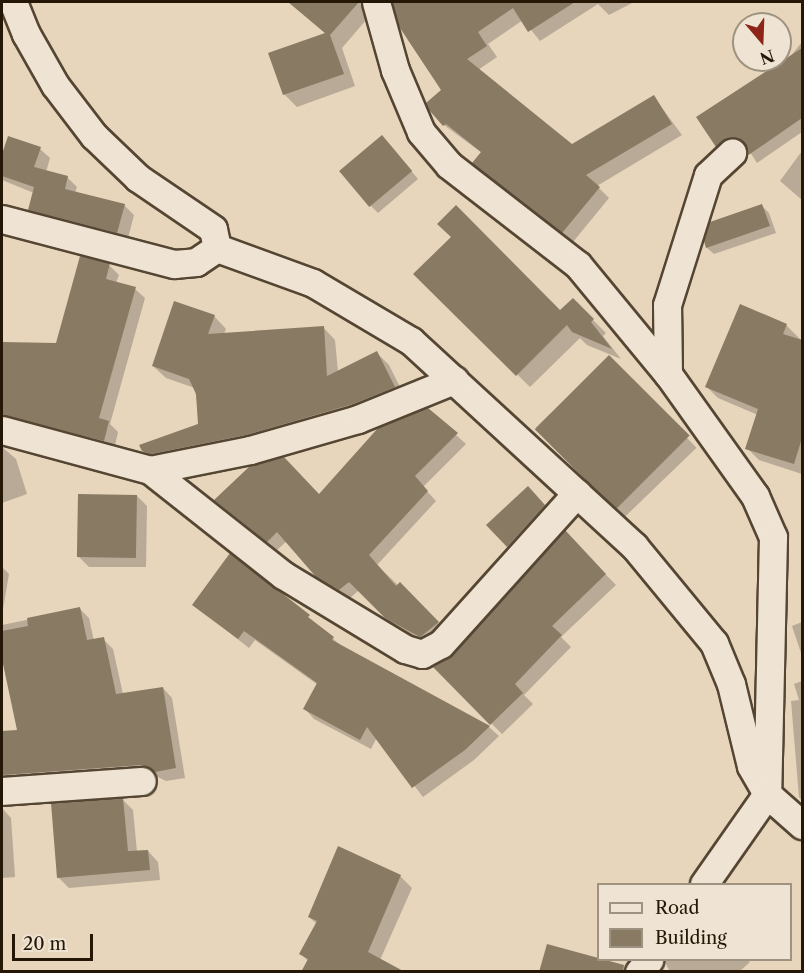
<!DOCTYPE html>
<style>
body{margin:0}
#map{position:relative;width:804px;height:973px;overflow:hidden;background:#e7d5bc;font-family:"Libre Caslon Text",serif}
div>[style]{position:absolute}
.shadow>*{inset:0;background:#0003;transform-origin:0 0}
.building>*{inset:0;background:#897a64;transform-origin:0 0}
.roads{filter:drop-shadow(2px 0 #554633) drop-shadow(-2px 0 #554633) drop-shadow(0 2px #554633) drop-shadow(0 -2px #554633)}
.minor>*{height:27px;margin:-13.5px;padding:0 13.5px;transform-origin:13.5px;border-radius:13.5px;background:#efe4d3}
span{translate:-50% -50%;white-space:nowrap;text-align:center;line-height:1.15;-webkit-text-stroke:4.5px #efe4d3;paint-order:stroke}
.frame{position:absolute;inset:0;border:3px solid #241705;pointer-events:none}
.legend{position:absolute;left:597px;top:883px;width:195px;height:78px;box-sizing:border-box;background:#efe4d3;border:2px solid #9e9281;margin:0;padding:8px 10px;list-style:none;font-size:18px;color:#241705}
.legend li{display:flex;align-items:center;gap:12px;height:30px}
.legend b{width:30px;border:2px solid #9e9281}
.north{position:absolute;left:732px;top:12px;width:60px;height:60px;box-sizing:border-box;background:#efe4d3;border:2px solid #9e9281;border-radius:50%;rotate:161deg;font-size:16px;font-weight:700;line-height:24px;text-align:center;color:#241705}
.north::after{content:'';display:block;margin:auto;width:21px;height:27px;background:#8f2418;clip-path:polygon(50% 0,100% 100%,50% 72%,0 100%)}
.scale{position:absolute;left:12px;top:934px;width:81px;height:27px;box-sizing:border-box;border:3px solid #241705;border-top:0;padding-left:8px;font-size:18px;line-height:21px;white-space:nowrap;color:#241705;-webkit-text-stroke:4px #efe4d3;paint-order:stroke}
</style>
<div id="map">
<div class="shadow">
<i style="clip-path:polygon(289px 2px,372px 2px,373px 12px,342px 48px,355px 86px,297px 107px,284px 94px,326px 34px)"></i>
<i style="clip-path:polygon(405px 2px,634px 2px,609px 15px,598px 4px,540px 41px,523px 20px,488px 44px,497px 57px,478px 70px,572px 146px,654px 97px,682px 135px,597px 186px,609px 198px,573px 242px,485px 173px,474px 163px,482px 153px,444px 125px,443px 90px,396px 8px)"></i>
<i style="clip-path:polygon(802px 42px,802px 132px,757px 163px,746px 146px,737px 146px,725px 154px,717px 146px)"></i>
<i style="clip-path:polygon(9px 138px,40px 149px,50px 158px,46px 172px,67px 177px,77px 187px,75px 193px,124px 205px,134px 215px,127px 242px,40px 219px,30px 209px,34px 193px,2px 180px,2px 155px)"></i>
<i style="clip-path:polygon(389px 144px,418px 179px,378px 213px,371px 206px)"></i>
<i style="clip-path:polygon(802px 151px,802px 200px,780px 181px)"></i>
<i style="clip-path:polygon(762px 206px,769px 213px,776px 233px,714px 254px,707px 248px,705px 241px)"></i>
<i style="clip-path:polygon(109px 265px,119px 275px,116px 283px,135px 289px,145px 298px,110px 424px,118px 432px,114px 450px,51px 433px,42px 424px,59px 418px,2px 417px,2px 344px,57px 344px)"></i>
<i style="clip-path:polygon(416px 274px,560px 312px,573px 300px,606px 333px,603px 336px,621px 359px,587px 345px,580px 338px,530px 387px)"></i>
<i style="clip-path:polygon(214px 316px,226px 329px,224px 334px,323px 327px,335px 340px,338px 372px,377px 353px,389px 365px,406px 399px,156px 463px,143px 451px,200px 425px,195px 388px,166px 378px,153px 366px)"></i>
<i style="clip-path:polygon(786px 325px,802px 341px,802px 474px,759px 460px,747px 448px,758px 415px,718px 398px,707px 387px)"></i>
<i style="left:609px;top:357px;width:126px;height:102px;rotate:46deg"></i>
<i style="clip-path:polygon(427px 409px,466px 444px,423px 487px,436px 501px,377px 565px,448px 633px,423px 644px,396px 628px,359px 590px,349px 599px,328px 586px,287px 541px,277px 550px,216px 500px,319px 496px)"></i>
<i style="clip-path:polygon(2px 447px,16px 459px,27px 494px,2px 503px)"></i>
<i style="clip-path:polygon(528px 488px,551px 513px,515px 553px,488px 525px)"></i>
<i style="clip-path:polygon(137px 496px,147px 506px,146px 567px,89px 567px,78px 556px)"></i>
<i style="clip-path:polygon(565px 533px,616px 585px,561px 637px,571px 647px,524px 695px,533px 704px,502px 734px,435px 667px,454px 656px)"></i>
<i style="clip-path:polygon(231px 556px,343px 647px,489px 727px,499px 736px,474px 760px,423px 797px,377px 737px,371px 749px,314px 719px,305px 709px,318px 685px,255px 640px,249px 648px,194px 605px)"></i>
<i style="clip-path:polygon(2px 567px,9px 574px,2px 615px)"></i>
<i style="clip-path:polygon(80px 609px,89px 618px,94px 641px,103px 639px,113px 649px,123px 694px,163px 688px,172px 698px,185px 778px,166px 781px,152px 774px,2px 791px,2px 733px,18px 731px,2px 658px,2px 625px)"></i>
<i style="clip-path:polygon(802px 622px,802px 656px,792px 626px)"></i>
<i style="clip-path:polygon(802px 681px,802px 801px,799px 797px,791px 701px,799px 700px,794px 684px)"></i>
<i style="clip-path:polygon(123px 800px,133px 810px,137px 852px,148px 851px,158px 862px,160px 880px,69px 888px,58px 877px)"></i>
<i style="clip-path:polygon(2px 808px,11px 818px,15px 877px,2px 878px)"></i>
<i style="clip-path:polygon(400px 876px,412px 888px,380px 960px,308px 961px,301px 954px,317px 924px,309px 917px)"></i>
<i style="clip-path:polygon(664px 960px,747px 960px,750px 962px,739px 972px,670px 972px)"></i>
</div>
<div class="building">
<i style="clip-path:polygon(288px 2px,359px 2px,330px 35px,344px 74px,283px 95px,268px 53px,325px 33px)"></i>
<i style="clip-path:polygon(392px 2px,575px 2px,528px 32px,513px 8px,478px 32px,487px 46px,467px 59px,572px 144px,654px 95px,672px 124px,586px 175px,600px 187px,562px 233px,472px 163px,481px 152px,446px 124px,443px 126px,429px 110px,426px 103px,441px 90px,400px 28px)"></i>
<i style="clip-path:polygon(802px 48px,802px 118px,747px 156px,744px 143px,736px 138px,728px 138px,716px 147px,696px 117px)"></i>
<i style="left:382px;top:135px;width:47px;height:56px;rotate:50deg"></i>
<i style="clip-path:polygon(8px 136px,41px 147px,34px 167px,68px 176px,65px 189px,125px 204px,117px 233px,28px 210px,34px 187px,2px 176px,2px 154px)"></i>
<i style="clip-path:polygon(762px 204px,770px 226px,706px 248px,704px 241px,710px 222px)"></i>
<i style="clip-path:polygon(456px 205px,560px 310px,573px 298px,594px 319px,591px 322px,612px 349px,572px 332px,567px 325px,516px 376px,413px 274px,451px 237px,437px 224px)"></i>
<i style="clip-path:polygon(80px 256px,110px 263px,106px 279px,136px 287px,99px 418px,109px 421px,104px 441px,2px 415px,2px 342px,56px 343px)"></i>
<i style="clip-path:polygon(174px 301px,215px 315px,208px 334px,324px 326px,327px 376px,377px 351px,395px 387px,353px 404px,246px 435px,151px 454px,142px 451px,139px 445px,198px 424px,196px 394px,189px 379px,152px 366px)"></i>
<i style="clip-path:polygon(740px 304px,787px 324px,783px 334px,802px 340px,802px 438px,794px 464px,745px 449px,758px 409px,705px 387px)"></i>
<i style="left:609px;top:355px;width:114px;height:105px;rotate:45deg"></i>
<i style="clip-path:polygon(428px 408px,458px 433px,415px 476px,428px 491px,369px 555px,396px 586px,400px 582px,439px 622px,420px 637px,385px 618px,349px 582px,339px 590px,316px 577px,277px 532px,267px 542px,214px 500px,250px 466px,284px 457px,319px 494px,378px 428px)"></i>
<i style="clip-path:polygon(528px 486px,545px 505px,507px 547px,486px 525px)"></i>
<i style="left:78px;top:494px;width:59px;height:63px;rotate:1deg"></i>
<i style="clip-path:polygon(565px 530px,606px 574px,552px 626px,562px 635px,515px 684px,523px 693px,490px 725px,432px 666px,453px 655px)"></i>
<i style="clip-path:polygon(230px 553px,310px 615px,308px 617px,334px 637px,332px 640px,490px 726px,465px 750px,412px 788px,367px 727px,360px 740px,303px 709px,317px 683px,244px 631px,238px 639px,192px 605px)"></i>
<i style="clip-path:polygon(80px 607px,87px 640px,104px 637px,116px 694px,163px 687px,176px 768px,155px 772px,141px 765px,2px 775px,2px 731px,17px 730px,2px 659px,2px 631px,28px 626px,27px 618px)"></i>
<i style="clip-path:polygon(123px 798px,128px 851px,148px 850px,150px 870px,57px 878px,51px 803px)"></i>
<i style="clip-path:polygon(338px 846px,401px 875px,368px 952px,405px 972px,301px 972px,308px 959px,299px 954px,317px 921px,308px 917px)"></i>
<i style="clip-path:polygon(547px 944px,624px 965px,623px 972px,539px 972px)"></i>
</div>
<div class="roads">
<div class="minor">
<i style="left:376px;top:2px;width:71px;rotate:74.4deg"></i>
<i style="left:395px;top:70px;width:67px;rotate:67.2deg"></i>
<i style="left:421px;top:132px;width:43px;rotate:49.7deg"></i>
<i style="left:449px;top:165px;width:163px;rotate:37.8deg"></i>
<i style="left:578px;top:265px;width:141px;rotate:50.5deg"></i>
<i style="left:668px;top:374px;width:150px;rotate:54.5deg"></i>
<i style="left:755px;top:496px;width:45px;rotate:66.3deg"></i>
<i style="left:773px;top:537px;width:257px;rotate:91.3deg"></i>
<i style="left:767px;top:794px;width:110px;rotate:125deg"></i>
<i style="left:2px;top:219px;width:178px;rotate:14.7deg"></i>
<i style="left:174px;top:264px;width:22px;rotate:-5deg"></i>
<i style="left:196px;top:262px;width:25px;rotate:-34deg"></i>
<i style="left:217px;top:248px;width:19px;rotate:-102deg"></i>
<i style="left:213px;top:229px;width:91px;rotate:-145.8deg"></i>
<i style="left:138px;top:178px;width:61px;rotate:-136.3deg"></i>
<i style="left:94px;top:136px;width:64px;rotate:-127.4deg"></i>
<i style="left:55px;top:85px;width:59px;rotate:-119.6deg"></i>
<i style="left:26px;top:34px;width:35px;rotate:-112deg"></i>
<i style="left:217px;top:248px;width:102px;rotate:20deg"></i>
<i style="left:313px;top:283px;width:114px;rotate:30.6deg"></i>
<i style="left:411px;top:341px;width:303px;rotate:42.6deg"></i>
<i style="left:634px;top:546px;width:126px;rotate:50.5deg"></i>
<i style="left:714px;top:643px;width:44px;rotate:67.5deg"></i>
<i style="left:731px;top:684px;width:84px;rotate:76.3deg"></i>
<i style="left:751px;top:766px;width:32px;rotate:60deg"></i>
<i style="left:767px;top:794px;width:47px;rotate:41.5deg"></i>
<i style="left:668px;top:374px;width:69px;rotate:-90.8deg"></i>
<i style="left:667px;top:305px;width:136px;rotate:-72.5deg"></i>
<i style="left:708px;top:175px;width:33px;rotate:-43deg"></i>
<i style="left:2px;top:430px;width:153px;rotate:15.1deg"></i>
<i style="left:150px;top:470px;width:102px;rotate:-11.3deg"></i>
<i style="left:250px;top:450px;width:112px;rotate:-16deg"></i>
<i style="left:358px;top:419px;width:104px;rotate:-22.1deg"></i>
<i style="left:150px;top:470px;width:169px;rotate:38.3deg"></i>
<i style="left:283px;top:575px;width:143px;rotate:31.2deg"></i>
<i style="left:405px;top:649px;width:18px;rotate:16deg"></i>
<i style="left:422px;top:654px;width:21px;rotate:-28deg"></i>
<i style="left:441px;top:644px;width:203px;rotate:-48deg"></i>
<i style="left:2px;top:791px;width:140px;rotate:-4.1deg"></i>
<i style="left:639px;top:972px;width:16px;rotate:-50deg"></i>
</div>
</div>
<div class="frame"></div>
<ul class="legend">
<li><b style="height:8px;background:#efe4d3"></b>Road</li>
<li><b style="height:16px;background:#897a64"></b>Building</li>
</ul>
<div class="north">N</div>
<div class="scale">20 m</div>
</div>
